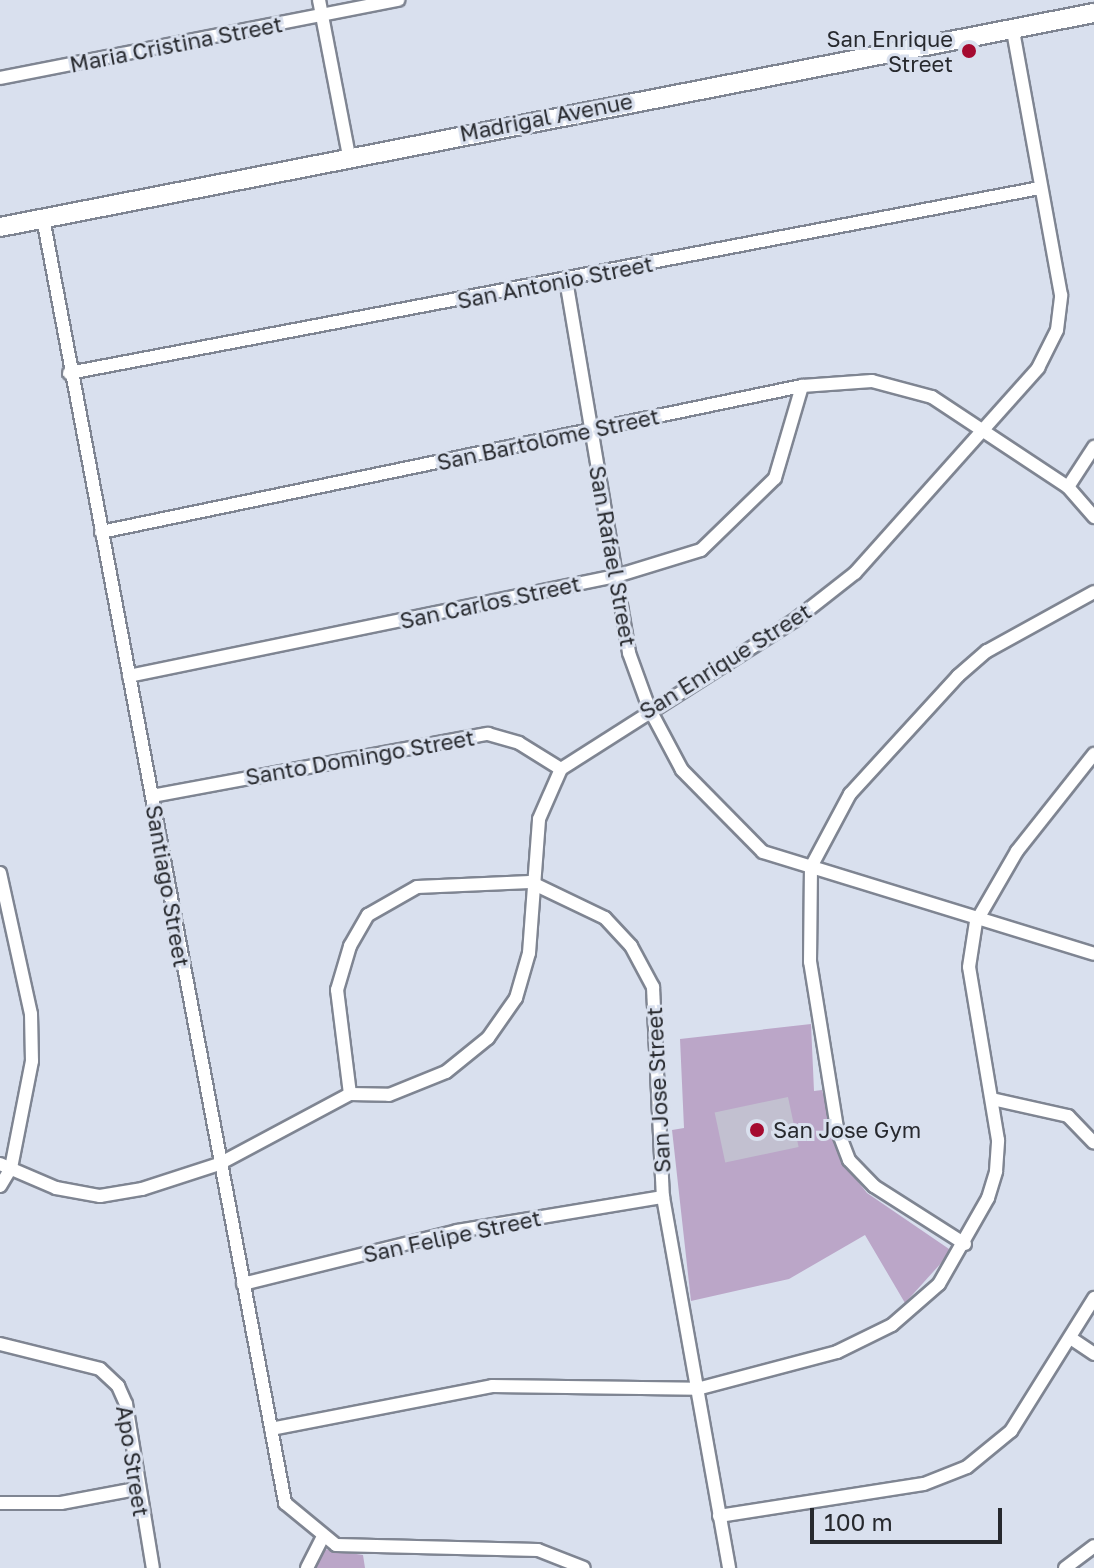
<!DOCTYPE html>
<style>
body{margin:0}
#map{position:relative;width:1094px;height:1568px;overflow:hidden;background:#d9e0ee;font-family:"Golos Text",sans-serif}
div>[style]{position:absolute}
.green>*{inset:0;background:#bba6c8}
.building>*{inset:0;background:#c2c0d0;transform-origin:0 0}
.roads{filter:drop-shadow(2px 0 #7f8592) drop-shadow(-2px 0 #7f8592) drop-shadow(0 2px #7f8592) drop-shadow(0 -2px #7f8592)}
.street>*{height:12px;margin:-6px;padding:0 6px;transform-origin:6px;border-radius:6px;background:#fff}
.secondary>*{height:18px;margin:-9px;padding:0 9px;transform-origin:9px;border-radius:9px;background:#fff}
.dots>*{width:22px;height:22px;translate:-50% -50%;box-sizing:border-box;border:4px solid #d9e0ee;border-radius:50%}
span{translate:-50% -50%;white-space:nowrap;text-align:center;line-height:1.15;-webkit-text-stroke:6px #d9e0ee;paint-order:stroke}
.poi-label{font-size:22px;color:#27292e}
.right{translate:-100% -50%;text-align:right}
.left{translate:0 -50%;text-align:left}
.street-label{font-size:22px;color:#27292e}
.scale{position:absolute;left:810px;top:1508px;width:192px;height:36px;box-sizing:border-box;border:4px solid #27292e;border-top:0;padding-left:10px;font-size:24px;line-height:28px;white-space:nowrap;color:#27292e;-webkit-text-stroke:6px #d9e0ee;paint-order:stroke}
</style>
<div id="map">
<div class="green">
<i style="clip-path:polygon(811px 1024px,814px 1091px,822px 1090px,840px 1159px,867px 1193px,952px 1251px,905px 1303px,865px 1235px,789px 1279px,691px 1301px,672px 1130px,684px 1128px,680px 1039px)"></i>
<i style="clip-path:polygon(323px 1549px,363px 1555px,365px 1568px,316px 1568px)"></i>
</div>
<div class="building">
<i style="left:788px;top:1097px;width:51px;height:75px;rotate:78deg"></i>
</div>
<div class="roads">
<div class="street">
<i style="left:319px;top:0;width:159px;rotate:79.1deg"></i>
<i style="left:0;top:78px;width:406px;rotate:-11.1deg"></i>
<i style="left:43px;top:218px;width:1308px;rotate:79.33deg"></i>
<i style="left:285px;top:1503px;width:66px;rotate:39.5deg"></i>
<i style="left:336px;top:1545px;width:202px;rotate:1.4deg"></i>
<i style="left:538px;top:1550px;width:49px;rotate:21.4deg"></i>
<i style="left:566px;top:280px;width:378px;rotate:80.4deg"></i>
<i style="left:629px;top:653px;width:59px;rotate:70deg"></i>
<i style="left:649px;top:708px;width:70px;rotate:62deg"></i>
<i style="left:682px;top:770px;width:115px;rotate:45.4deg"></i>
<i style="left:763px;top:852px;width:346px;rotate:17.1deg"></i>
<i style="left:69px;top:373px;width:988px;rotate:-10.79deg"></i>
<i style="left:1068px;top:487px;width:48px;rotate:-57deg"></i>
<i style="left:101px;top:532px;width:716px;rotate:-11.77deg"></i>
<i style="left:802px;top:386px;width:70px;rotate:-4.1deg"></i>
<i style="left:872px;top:381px;width:62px;rotate:14.9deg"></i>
<i style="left:932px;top:397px;width:163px;rotate:33.5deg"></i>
<i style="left:1068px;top:487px;width:40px;rotate:49deg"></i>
<i style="left:129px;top:676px;width:494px;rotate:-11.6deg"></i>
<i style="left:613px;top:577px;width:92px;rotate:-17.1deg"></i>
<i style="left:701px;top:550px;width:103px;rotate:-44.2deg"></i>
<i style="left:775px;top:478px;width:96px;rotate:-73.6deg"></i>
<i style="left:152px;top:796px;width:342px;rotate:-10.5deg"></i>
<i style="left:488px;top:734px;width:32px;rotate:16deg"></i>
<i style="left:519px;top:743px;width:49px;rotate:31.8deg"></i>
<i style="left:0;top:873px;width:144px;rotate:77.6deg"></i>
<i style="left:31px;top:1014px;width:47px;rotate:88.8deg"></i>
<i style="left:32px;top:1061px;width:109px;rotate:101.1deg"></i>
<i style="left:11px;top:1168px;width:21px;rotate:121deg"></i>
<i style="left:350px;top:1094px;width:105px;rotate:-97.1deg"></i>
<i style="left:337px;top:990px;width:46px;rotate:-73.5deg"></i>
<i style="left:350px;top:946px;width:36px;rotate:-60deg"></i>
<i style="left:368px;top:915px;width:56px;rotate:-29.7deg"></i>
<i style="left:417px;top:887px;width:113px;rotate:-2.5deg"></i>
<i style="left:530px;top:882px;width:83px;rotate:25.6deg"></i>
<i style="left:605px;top:918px;width:38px;rotate:47deg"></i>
<i style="left:631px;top:946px;width:47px;rotate:61.8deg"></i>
<i style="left:653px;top:987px;width:210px;rotate:87.3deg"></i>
<i style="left:663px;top:1197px;width:377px;rotate:79.9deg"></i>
<i style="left:992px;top:1099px;width:78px;rotate:12.6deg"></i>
<i style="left:1068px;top:1116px;width:37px;rotate:46deg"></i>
<i style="left:0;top:1164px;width:61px;rotate:23.2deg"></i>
<i style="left:56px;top:1188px;width:45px;rotate:10.3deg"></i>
<i style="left:100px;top:1196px;width:43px;rotate:-9.5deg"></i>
<i style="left:142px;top:1189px;width:81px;rotate:-18deg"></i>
<i style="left:219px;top:1164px;width:149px;rotate:-28.1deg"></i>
<i style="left:350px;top:1094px;width:39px;rotate:1deg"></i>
<i style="left:389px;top:1095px;width:61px;rotate:-22deg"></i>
<i style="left:446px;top:1072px;width:54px;rotate:-39deg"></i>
<i style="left:488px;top:1038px;width:49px;rotate:-55deg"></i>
<i style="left:516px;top:998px;width:47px;rotate:-73.9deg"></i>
<i style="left:529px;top:953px;width:134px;rotate:-85.7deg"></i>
<i style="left:539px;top:819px;width:55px;rotate:-66.3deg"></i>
<i style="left:561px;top:769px;width:277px;rotate:-32.5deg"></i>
<i style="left:795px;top:620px;width:76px;rotate:-38.1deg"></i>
<i style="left:855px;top:573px;width:275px;rotate:-48.2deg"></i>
<i style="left:1038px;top:368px;width:42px;rotate:-63.4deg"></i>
<i style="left:1057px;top:330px;width:35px;rotate:-83deg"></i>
<i style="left:1061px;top:295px;width:273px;rotate:-100.3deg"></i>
<i style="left:965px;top:1244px;width:108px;rotate:-147.5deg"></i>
<i style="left:874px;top:1186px;width:36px;rotate:-134deg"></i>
<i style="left:849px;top:1160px;width:34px;rotate:-111deg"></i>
<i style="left:837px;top:1128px;width:168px;rotate:-99.2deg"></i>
<i style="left:810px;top:962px;width:95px;rotate:-89.4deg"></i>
<i style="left:811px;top:867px;width:83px;rotate:-61.9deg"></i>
<i style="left:850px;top:794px;width:160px;rotate:-47.5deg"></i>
<i style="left:958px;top:676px;width:38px;rotate:-41deg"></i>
<i style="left:987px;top:651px;width:122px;rotate:-28.9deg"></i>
<i style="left:243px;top:1284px;width:220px;rotate:-13.9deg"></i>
<i style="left:457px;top:1231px;width:209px;rotate:-9.4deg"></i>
<i style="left:1072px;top:1339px;width:27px;rotate:34deg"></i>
<i style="left:0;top:1344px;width:103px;rotate:14deg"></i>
<i style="left:100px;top:1369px;width:25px;rotate:43deg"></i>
<i style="left:118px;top:1386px;width:20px;rotate:66deg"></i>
<i style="left:126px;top:1404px;width:166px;rotate:80.7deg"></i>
<i style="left:271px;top:1429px;width:225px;rotate:-11deg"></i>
<i style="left:492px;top:1386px;width:205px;rotate:0.8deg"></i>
<i style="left:697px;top:1389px;width:145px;rotate:-14.8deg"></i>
<i style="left:837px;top:1352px;width:61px;rotate:-26.1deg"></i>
<i style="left:892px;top:1325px;width:62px;rotate:-41.1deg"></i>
<i style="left:939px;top:1284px;width:99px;rotate:-60.3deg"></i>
<i style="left:988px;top:1198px;width:28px;rotate:-73deg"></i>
<i style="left:996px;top:1171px;width:31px;rotate:-86deg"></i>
<i style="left:998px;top:1140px;width:175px;rotate:-99.5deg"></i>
<i style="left:969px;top:967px;width:46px;rotate:-81.2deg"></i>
<i style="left:976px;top:922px;width:82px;rotate:-60deg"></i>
<i style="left:1017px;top:851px;width:124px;rotate:-51.6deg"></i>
<i style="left:0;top:1503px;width:61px"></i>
<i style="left:61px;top:1503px;width:76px;rotate:-10.6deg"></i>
<i style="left:719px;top:1516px;width:207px;rotate:-8.9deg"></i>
<i style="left:924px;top:1484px;width:46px;rotate:-21.6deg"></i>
<i style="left:967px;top:1467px;width:57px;rotate:-39.3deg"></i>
<i style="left:1011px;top:1431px;width:157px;rotate:-58deg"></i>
<i style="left:307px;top:1568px;width:33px;rotate:-63deg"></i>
<i style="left:1065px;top:1568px;width:36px;rotate:-37deg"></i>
</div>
<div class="secondary">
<i style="left:0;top:227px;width:1115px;rotate:-11.07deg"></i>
</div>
</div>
<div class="dots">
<i style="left:969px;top:51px;background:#a50a30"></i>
<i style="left:757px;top:1130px;background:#a50a30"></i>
</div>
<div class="poi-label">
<span class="right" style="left:953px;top:51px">San Enrique<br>Street</span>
<span class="left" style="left:773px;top:1130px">San Jose Gym</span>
</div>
<div class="street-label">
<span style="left:176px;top:44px;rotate:-11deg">Maria Cristina Street</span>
<span style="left:546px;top:117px;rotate:-11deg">Madrigal Avenue</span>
<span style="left:555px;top:282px;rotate:-11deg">San Antonio Street</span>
<span style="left:548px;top:439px;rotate:-12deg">San Bartolome Street</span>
<span style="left:613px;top:556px;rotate:80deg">San Rafael Street</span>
<span style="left:490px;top:602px;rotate:-12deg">San Carlos Street</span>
<span style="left:725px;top:661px;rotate:-32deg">San Enrique Street</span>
<span style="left:360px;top:757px;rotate:-10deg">Santo Domingo Street</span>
<span style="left:168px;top:886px;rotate:80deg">Santiago Street</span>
<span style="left:658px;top:1090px;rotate:-93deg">San Jose Street</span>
<span style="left:452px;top:1236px;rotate:-12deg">San Felipe Street</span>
<span style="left:133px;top:1461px;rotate:81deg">Apo Street</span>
</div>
<div class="scale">100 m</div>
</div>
